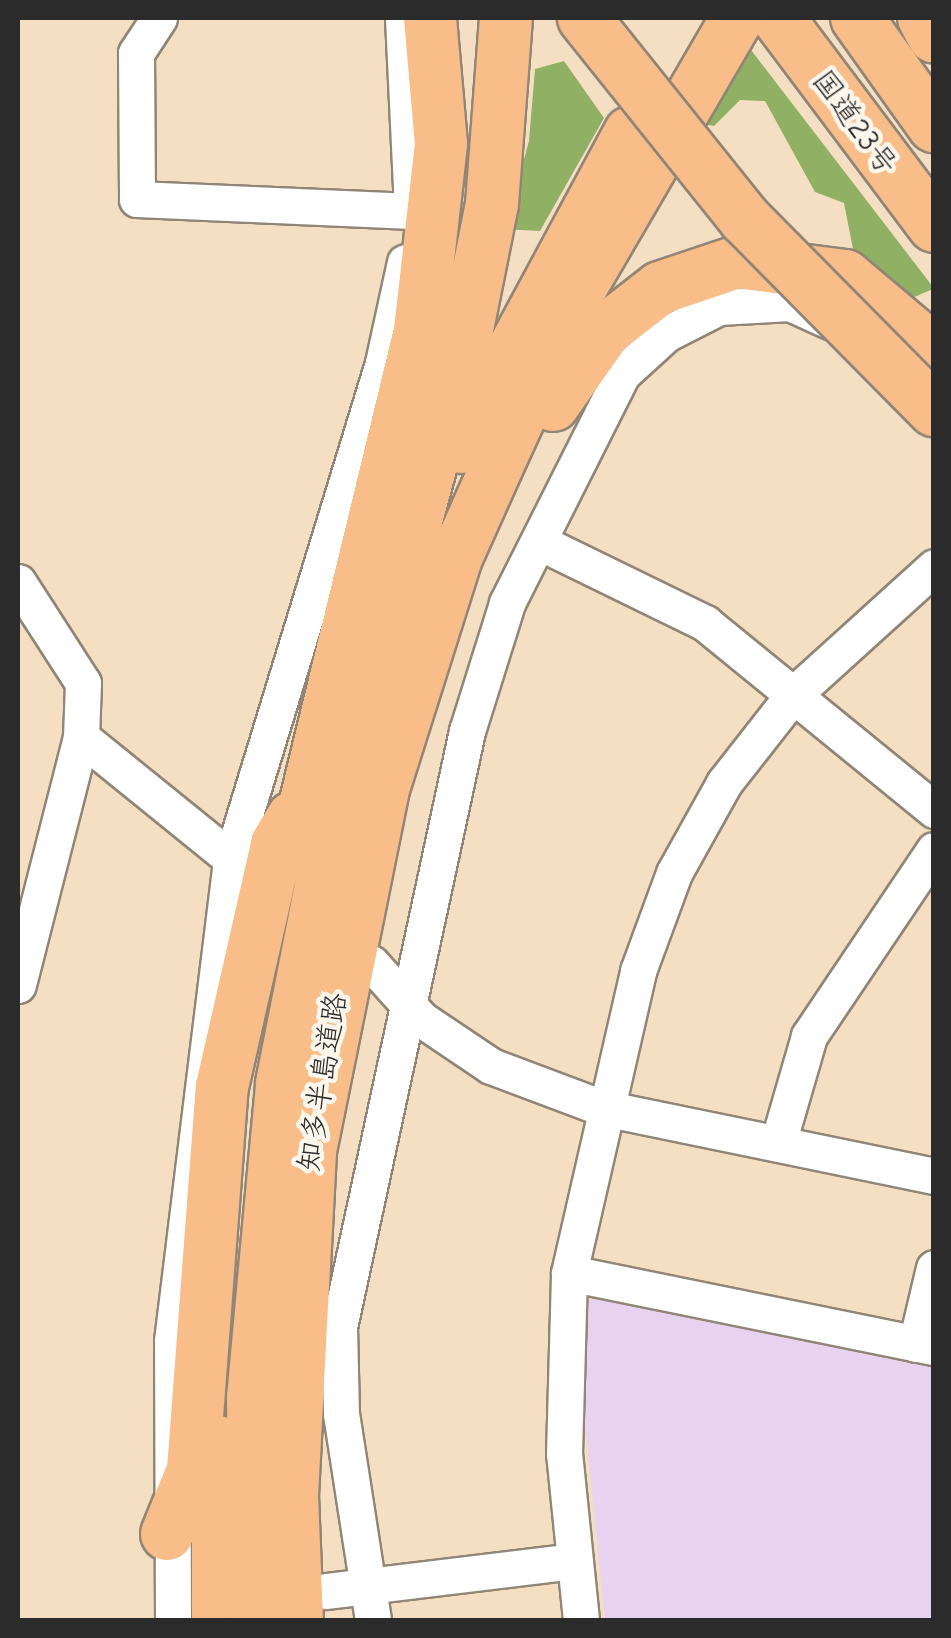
<!DOCTYPE html>
<meta charset="utf-8">
<style>
body{margin:0}
#map{position:relative;width:951px;height:1638px;overflow:hidden;background:#f4dfc2;font-family:"Comic Neue","Klee One",sans-serif}
div>[style]{position:absolute}
.built>*{inset:0;background:#e7d2ef}
.forest>*{inset:0;background:#90b063}
.roads{filter:drop-shadow(2px 0 #908576) drop-shadow(-2px 0 #908576) drop-shadow(0 2px #908576) drop-shadow(0 -2px #908576)}
.minor>*{height:35px;margin:-17.5px;padding:0 17.5px;transform-origin:17.5px;border-radius:17.5px;background:#fff}
.highway>*{height:52px;margin:-26px;padding:0 26px;transform-origin:26px;border-radius:26px;background:#f8bd88}
.bridges{filter:drop-shadow(2px 0 #908576) drop-shadow(-2px 0 #908576) drop-shadow(0 2px #908576) drop-shadow(0 -2px #908576)}
.highway-bridge>*{height:52px;margin:-26px;padding:0 26px;transform-origin:26px;border-radius:26px;background:#f8bd88}
span{translate:-50% -50%;white-space:nowrap;text-align:center;line-height:1.15;-webkit-text-stroke:9px #fbf7ec;paint-order:stroke}
.street-label{font-size:30px;color:#2b2b2b}
.frame{position:absolute;inset:0;border:20px solid #2b2b2b;pointer-events:none}
</style>
<div id="map">
<div class="built">
<i style="clip-path:polygon(595px 1297px,933px 1366px,933px 1620px,605px 1620px,574px 1315px)"></i>
</div>
<div class="forest">
<i style="clip-path:polygon(751px 50px,933px 287px,933px 289px,912px 298px,854px 254px,844px 203px,815px 192px,765px 101px,740px 100px,714px 126px,703px 124px)"></i>
<i style="clip-path:polygon(564px 61px,604px 118px,540px 231px,505px 229px,529px 141px,535px 69px)"></i>
</div>
<div class="roads">
<div class="minor">
<i style="left:159px;top:18px;width:42px;rotate:123.3deg"></i>
<i style="left:136px;top:53px;width:146px;rotate:89.6deg"></i>
<i style="left:137px;top:199px;width:275px;rotate:2.5deg"></i>
<i style="left:403px;top:18px;width:188px;rotate:87.3deg"></i>
<i style="left:539px;top:542px;width:185px;rotate:26deg"></i>
<i style="left:705px;top:623px;width:296px;rotate:39.2deg"></i>
<i style="left:18px;top:582px;width:120px;rotate:57.2deg"></i>
<i style="left:83px;top:683px;width:54px;rotate:92.1deg"></i>
<i style="left:81px;top:737px;width:256px;rotate:104.3deg"></i>
<i style="left:81px;top:737px;width:211px;rotate:39deg"></i>
<i style="left:371px;top:963px;width:75px;rotate:48.2deg"></i>
<i style="left:421px;top:1019px;width:84px;rotate:33.9deg"></i>
<i style="left:491px;top:1066px;width:120px;rotate:20.6deg"></i>
<i style="left:603px;top:1108px;width:338px;rotate:11.6deg"></i>
<i style="left:778px;top:1143px;width:111px;rotate:-73.8deg"></i>
<i style="left:809px;top:1036px;width:224px;rotate:-56.1deg"></i>
<i style="left:569px;top:1273px;width:372px;rotate:11.5deg"></i>
<i style="left:916px;top:1344px;width:78px;rotate:-76.7deg"></i>
<i style="left:326px;top:1591px;width:250px;rotate:-6.9deg"></i>
<i style="left:173px;top:1620px;width:279px;rotate:-90.2deg"></i>
<i style="left:172px;top:1341px;width:485px;rotate:-83deg"></i>
<i style="left:231px;top:860px;width:520px;rotate:-72.99deg"></i>
<i style="left:383px;top:363px;width:103px;rotate:-77.7deg"></i>
<i style="left:373px;top:1620px;width:208px;rotate:-98.8deg"></i>
<i style="left:341px;top:1414px;width:87px;rotate:-91.3deg"></i>
<i style="left:339px;top:1327px;width:610px;rotate:-77.88deg"></i>
<i style="left:467px;top:731px;width:134px;rotate:-72.6deg"></i>
<i style="left:507px;top:603px;width:256px;rotate:-63.3deg"></i>
<i style="left:622px;top:374px;width:59px;rotate:-42.3deg"></i>
<i style="left:666px;top:334px;width:59px;rotate:-27deg"></i>
<i style="left:719px;top:307px;width:71px;rotate:-3.2deg"></i>
<i style="left:790px;top:303px;width:46px;rotate:24.3deg"></i>
<i style="left:581px;top:1620px;width:167px;rotate:-95.8deg"></i>
<i style="left:564px;top:1454px;width:181px;rotate:-88.4deg"></i>
<i style="left:569px;top:1273px;width:310px;rotate:-77.1deg"></i>
<i style="left:638px;top:971px;width:104px;rotate:-69.8deg"></i>
<i style="left:674px;top:873px;width:103px;rotate:-60.9deg"></i>
<i style="left:724px;top:783px;width:112px;rotate:-51.9deg"></i>
<i style="left:793px;top:695px;width:190px;rotate:-42.2deg"></i>
</div>
<div class="highway">
<i style="left:778px;top:18px;width:260px;rotate:53.1deg"></i>
<i style="left:857px;top:18px;width:133px;rotate:54.5deg"></i>
<i style="left:924px;top:18px;width:21px;rotate:62deg"></i>
<i style="left:553px;top:405px;width:92px;rotate:-54.8deg"></i>
<i style="left:606px;top:330px;width:68px;rotate:-37.9deg"></i>
<i style="left:660px;top:288px;width:81px;rotate:-18.7deg"></i>
<i style="left:737px;top:262px;width:109px;rotate:7.4deg"></i>
<i style="left:845px;top:276px;width:116px;rotate:40.1deg"></i>
<i style="left:461px;top:447px;width:357px;rotate:-61.7deg"></i>
<i style="left:293px;top:855px;width:539px;rotate:-76.38deg"></i>
<i style="left:420px;top:331px;width:188px;rotate:-83.6deg"></i>
<i style="left:441px;top:144px;width:126px;rotate:-95deg"></i>
<i style="left:167px;top:1534px;width:69px;rotate:-67.9deg"></i>
<i style="left:193px;top:1470px;width:384px;rotate:-85.7deg"></i>
<i style="left:222px;top:1087px;width:249px;rotate:-77.2deg"></i>
<i style="left:277px;top:844px;width:31px;rotate:-59deg"></i>
<i style="left:218px;top:1620px;width:178px;rotate:-90deg"></i>
<i style="left:255px;top:1620px;width:222px;rotate:-90.5deg"></i>
<i style="left:253px;top:1398px;width:316px;rotate:-84.7deg"></i>
<i style="left:282px;top:1083px;width:232px;rotate:-78.8deg"></i>
<i style="left:327px;top:855px;width:544px;rotate:-75.1deg"></i>
<i style="left:467px;top:329px;width:127px;rotate:-78.7deg"></i>
<i style="left:492px;top:204px;width:187px;rotate:-85.7deg"></i>
<i style="left:297px;top:1620px;width:124px;rotate:-92.3deg"></i>
<i style="left:292px;top:1496px;width:345px;rotate:-87deg"></i>
<i style="left:310px;top:1151px;width:369px;rotate:-78.6deg"></i>
<i style="left:383px;top:789px;width:240px;rotate:-72.5deg"></i>
<i style="left:455px;top:560px;width:103px;rotate:-65.9deg"></i>
<i style="left:497px;top:466px;width:180px;rotate:-65.4deg"></i>
<i style="left:572px;top:302px;width:328px;rotate:-59.8deg"></i>
</div>
</div>
<div class="bridges">
<div class="highway-bridge">
<i style="left:584px;top:18px;width:258px;rotate:51.3deg"></i>
<i style="left:745px;top:219px;width:269px;rotate:45.3deg"></i>
</div>
</div>
<div class="street-label">
<span style="left:854px;top:123px;rotate:54deg">国道23号</span>
<span style="left:323px;top:1082px;rotate:-81deg">知多半島道路</span>
</div>
<div class="frame"></div>
</div>
